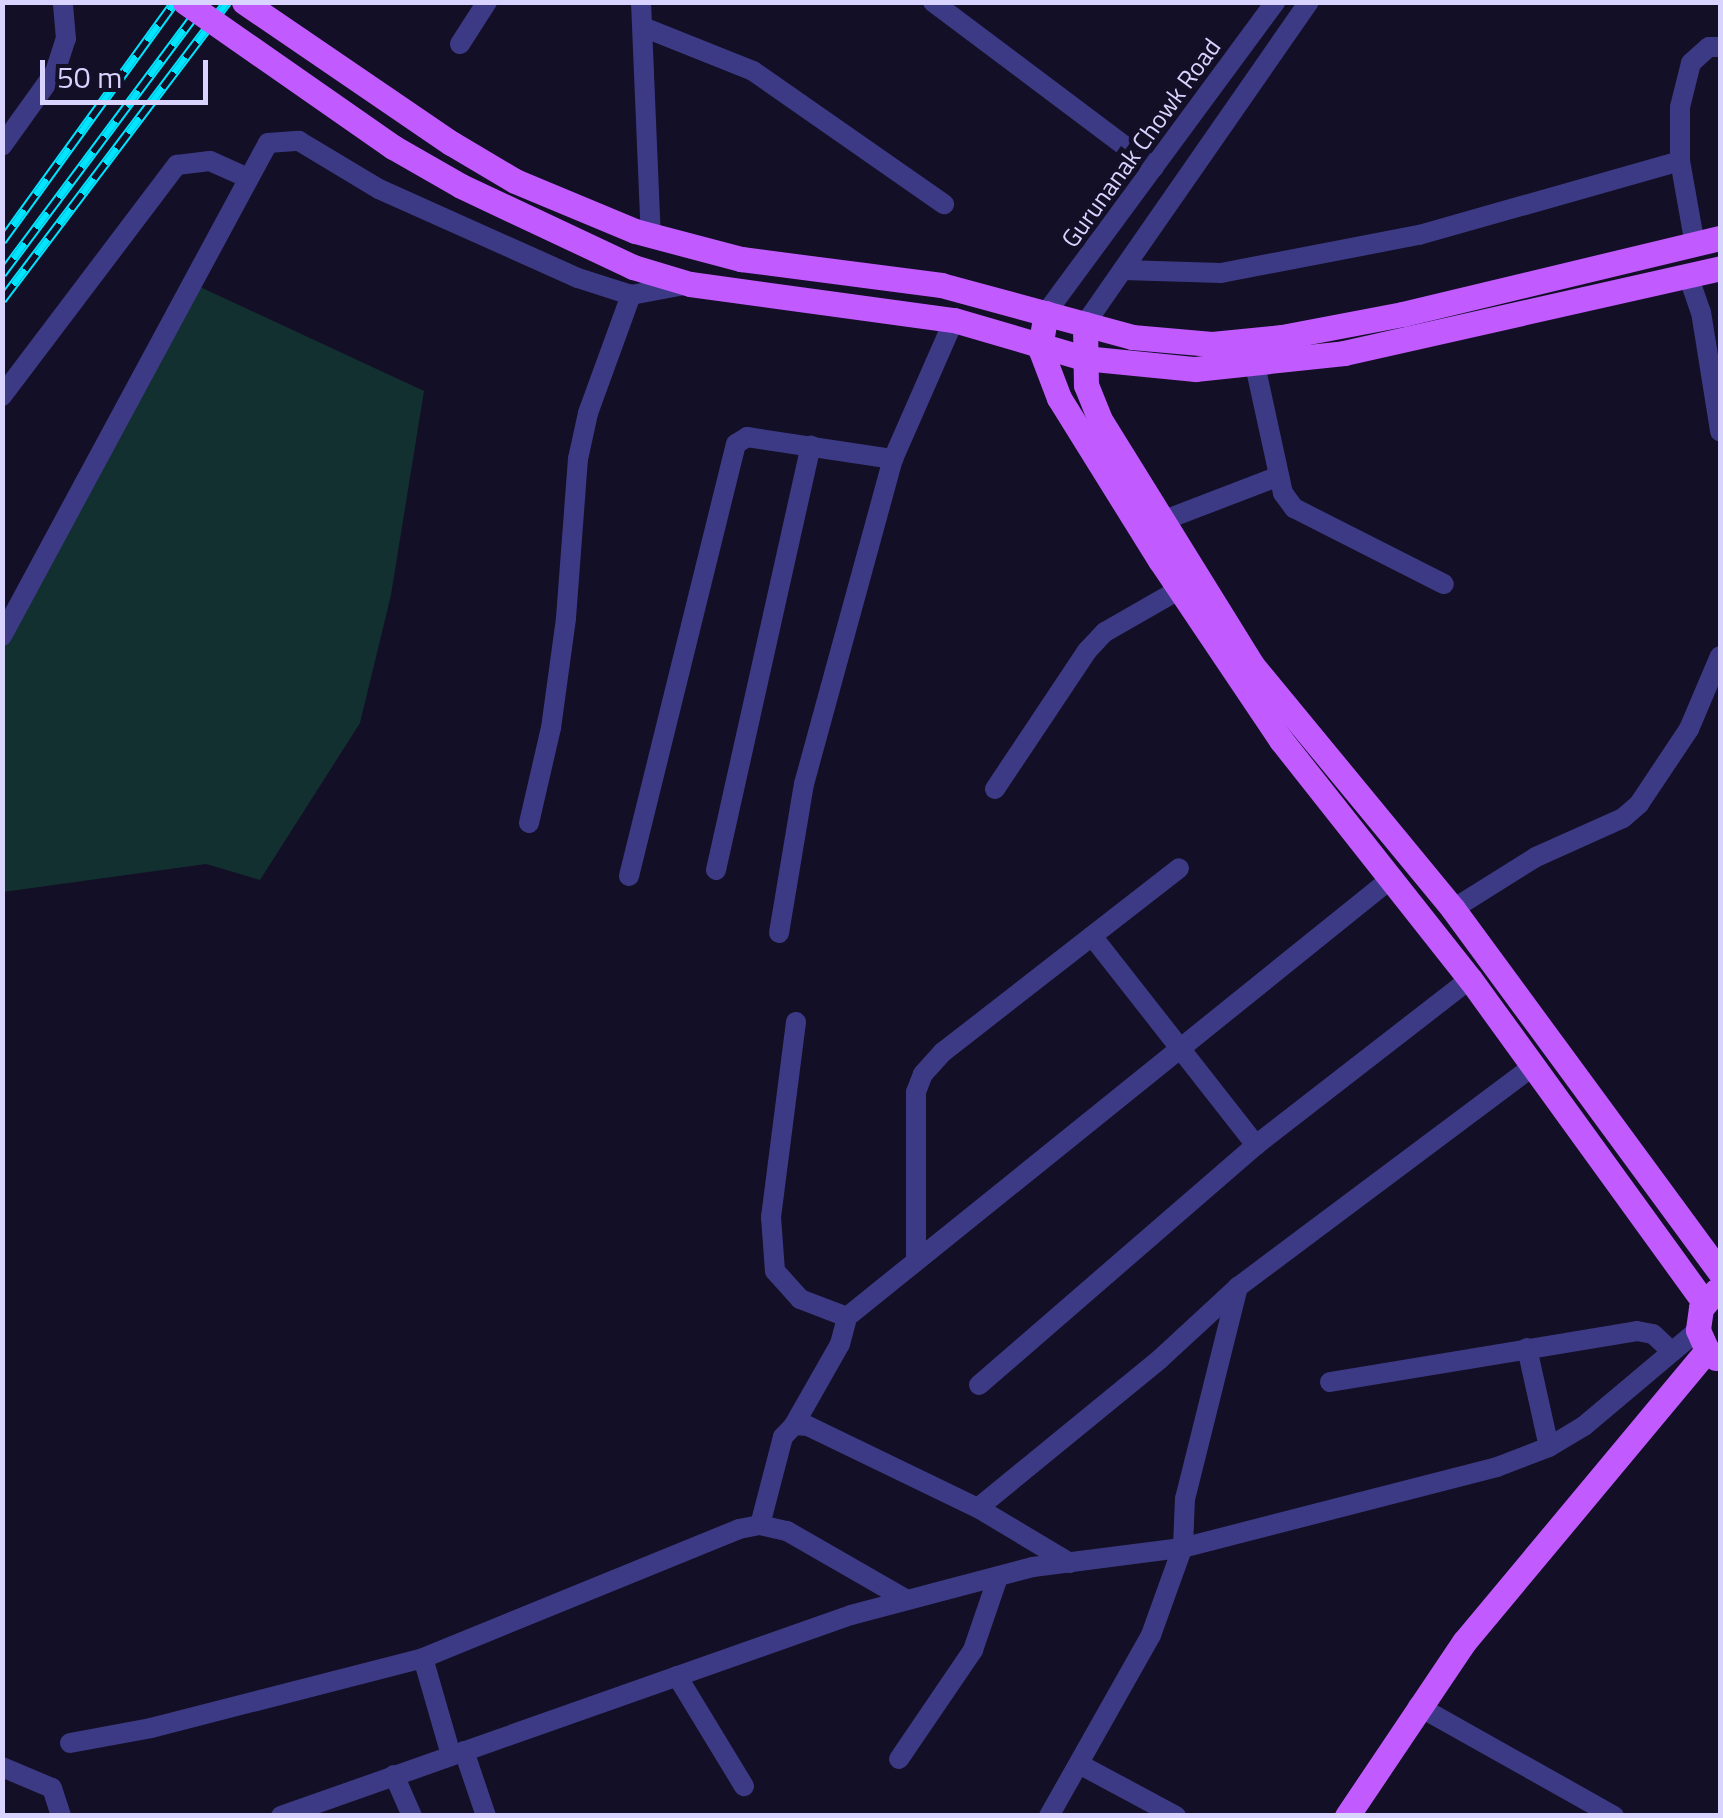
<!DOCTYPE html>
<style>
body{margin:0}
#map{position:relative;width:1723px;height:1818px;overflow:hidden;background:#130f26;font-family:"Titillium Web",sans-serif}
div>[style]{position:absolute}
.green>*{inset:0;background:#12302f}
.street>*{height:20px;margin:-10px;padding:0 10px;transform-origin:10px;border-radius:10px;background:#3d3a85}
.primary>*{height:25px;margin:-12.5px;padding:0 12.5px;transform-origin:12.5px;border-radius:12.5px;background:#c25bff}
.rail>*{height:10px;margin-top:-5px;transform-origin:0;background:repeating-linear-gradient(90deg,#130f26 0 19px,#00e5ff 0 38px);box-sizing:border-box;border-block:2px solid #00e5ff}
.primary-bridge>*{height:25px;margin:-12.5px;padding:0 12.5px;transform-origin:12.5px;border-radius:12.5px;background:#c25bff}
span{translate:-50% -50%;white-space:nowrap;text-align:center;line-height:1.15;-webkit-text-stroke:10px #130f26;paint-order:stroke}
.street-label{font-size:25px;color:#d9d4ff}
.frame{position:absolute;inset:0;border:5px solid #d9d4ff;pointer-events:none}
.scale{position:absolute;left:40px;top:60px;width:168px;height:45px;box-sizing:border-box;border:5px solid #d9d4ff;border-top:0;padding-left:12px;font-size:30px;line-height:35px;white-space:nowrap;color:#d9d4ff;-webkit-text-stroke:8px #130f26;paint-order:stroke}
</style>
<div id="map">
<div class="green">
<i style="clip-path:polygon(196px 285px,424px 391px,391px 595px,360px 723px,260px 880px,206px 864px,3px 892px,3px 649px,75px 491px)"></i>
</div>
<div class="street">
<i style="left:641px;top:2px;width:234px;rotate:87.6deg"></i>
<i style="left:933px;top:2px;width:276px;rotate:36.9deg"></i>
<i style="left:643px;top:27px;width:118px;rotate:21.8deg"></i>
<i style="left:753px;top:71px;width:233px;rotate:34.9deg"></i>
<i style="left:460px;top:44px;width:50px;rotate:-57.3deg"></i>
<i style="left:2px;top:146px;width:91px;rotate:-54.4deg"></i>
<i style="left:55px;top:72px;width:35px;rotate:-72deg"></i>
<i style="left:66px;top:39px;width:37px;rotate:-95deg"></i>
<i style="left:1695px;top:245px;width:85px;rotate:-100.1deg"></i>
<i style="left:1680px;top:161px;width:54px;rotate:-90deg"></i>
<i style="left:1680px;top:107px;width:45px;rotate:-76deg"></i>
<i style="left:1691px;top:63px;width:24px;rotate:-42deg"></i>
<i style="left:1709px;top:47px;width:11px"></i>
<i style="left:1123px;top:270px;width:98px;rotate:1.8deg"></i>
<i style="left:1221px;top:273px;width:202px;rotate:-10.9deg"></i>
<i style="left:1419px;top:235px;width:271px;rotate:-15.8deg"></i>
<i style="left:1688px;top:275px;width:39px;rotate:71deg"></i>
<i style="left:1701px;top:312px;width:121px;rotate:80.9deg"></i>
<i style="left:1046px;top:313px;width:386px;rotate:-53.6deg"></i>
<i style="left:1085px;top:324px;width:392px;rotate:-55.2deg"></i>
<i style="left:1255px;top:365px;width:131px;rotate:77.7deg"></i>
<i style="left:1283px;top:493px;width:19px;rotate:54deg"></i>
<i style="left:1294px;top:508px;width:168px;rotate:26.9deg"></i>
<i style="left:2px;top:396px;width:290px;rotate:-52.9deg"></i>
<i style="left:177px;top:165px;width:33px;rotate:-7deg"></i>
<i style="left:210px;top:161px;width:42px;rotate:24.1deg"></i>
<i style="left:1162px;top:521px;width:125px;rotate:-21deg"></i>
<i style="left:2px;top:636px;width:560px;rotate:-61.65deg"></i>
<i style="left:268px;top:143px;width:31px;rotate:-4deg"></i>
<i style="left:299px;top:141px;width:93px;rotate:31deg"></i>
<i style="left:379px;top:189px;width:218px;rotate:24.1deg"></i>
<i style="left:578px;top:278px;width:56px;rotate:17.8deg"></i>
<i style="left:631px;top:295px;width:60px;rotate:-10.6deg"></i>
<i style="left:995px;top:789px;width:166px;rotate:-56.3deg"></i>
<i style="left:1087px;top:651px;width:26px;rotate:-47deg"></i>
<i style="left:1105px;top:632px;width:86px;rotate:-29.8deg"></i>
<i style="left:529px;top:823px;width:98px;rotate:-77deg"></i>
<i style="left:551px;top:728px;width:111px;rotate:-82.2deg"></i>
<i style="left:566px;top:618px;width:159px;rotate:-85.7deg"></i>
<i style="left:578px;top:459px;width:47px;rotate:-77.7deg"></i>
<i style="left:588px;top:413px;width:126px;rotate:-70deg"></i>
<i style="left:716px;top:870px;width:435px;rotate:-77.4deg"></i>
<i style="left:629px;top:876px;width:445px;rotate:-76.1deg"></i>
<i style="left:736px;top:444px;width:13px;rotate:-32deg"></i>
<i style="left:747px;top:437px;width:148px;rotate:8.6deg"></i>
<i style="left:1453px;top:909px;width:98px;rotate:-32.1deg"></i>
<i style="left:1536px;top:857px;width:95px;rotate:-24.1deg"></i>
<i style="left:1623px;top:818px;width:21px;rotate:-41deg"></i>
<i style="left:1639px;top:804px;width:90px;rotate:-56.3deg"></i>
<i style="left:1689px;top:729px;width:79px;rotate:-67deg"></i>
<i style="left:779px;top:933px;width:151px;rotate:-80.5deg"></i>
<i style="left:804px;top:784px;width:337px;rotate:-74.7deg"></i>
<i style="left:893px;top:459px;width:152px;rotate:-66.3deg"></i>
<i style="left:1092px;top:936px;width:266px;rotate:51.9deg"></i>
<i style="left:796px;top:1022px;width:197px;rotate:97.3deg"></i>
<i style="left:771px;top:1217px;width:54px;rotate:85.8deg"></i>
<i style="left:775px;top:1271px;width:38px;rotate:48deg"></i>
<i style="left:800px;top:1299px;width:50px;rotate:21deg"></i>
<i style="left:847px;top:1317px;width:701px;rotate:-38.86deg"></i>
<i style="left:916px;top:1257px;width:165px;rotate:-90deg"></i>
<i style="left:916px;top:1092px;width:19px;rotate:-69deg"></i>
<i style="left:923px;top:1074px;width:30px;rotate:-48deg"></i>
<i style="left:943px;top:1052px;width:299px;rotate:-37.9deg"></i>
<i style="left:1527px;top:1348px;width:101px;rotate:77.5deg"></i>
<i style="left:1330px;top:1382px;width:311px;rotate:-9.4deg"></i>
<i style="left:1637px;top:1331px;width:16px;rotate:11deg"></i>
<i style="left:1653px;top:1334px;width:26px;rotate:43deg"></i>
<i style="left:979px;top:1385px;width:367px;rotate:-40.9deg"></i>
<i style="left:1256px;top:1145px;width:271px;rotate:-37.8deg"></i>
<i style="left:794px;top:1425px;width:93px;rotate:-60.4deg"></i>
<i style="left:840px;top:1344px;width:28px;rotate:-75deg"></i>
<i style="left:978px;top:1508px;width:235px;rotate:-39.3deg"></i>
<i style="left:1160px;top:1359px;width:106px;rotate:-42.7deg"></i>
<i style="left:1238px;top:1287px;width:369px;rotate:-36.8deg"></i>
<i style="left:760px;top:1525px;width:91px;rotate:-75.4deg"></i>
<i style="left:783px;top:1437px;width:16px;rotate:-47deg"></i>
<i style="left:794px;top:1425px;width:14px;rotate:4deg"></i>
<i style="left:808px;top:1426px;width:189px;rotate:25.8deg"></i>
<i style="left:978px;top:1508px;width:107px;rotate:30.9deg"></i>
<i style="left:423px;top:1658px;width:101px;rotate:73.9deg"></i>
<i style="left:677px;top:1676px;width:129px;rotate:58.7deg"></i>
<i style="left:1418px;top:1706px;width:225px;rotate:29.3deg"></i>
<i style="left:70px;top:1743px;width:82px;rotate:-10.5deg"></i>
<i style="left:151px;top:1728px;width:281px;rotate:-14.4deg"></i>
<i style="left:423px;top:1658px;width:341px;rotate:-22.2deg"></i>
<i style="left:739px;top:1529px;width:21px;rotate:-11deg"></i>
<i style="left:760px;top:1525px;width:28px;rotate:13deg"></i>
<i style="left:787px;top:1531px;width:138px;rotate:29.9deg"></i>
<i style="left:464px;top:1751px;width:69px;rotate:71.3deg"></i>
<i style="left:899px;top:1759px;width:132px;rotate:-55.8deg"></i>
<i style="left:973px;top:1650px;width:77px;rotate:-71.1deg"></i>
<i style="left:1079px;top:1764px;width:110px;rotate:28.2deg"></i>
<i style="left:2px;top:1767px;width:54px;rotate:22.8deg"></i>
<i style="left:52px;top:1788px;width:29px;rotate:72deg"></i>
<i style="left:394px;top:1775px;width:45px;rotate:66.3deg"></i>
<i style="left:281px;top:1816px;width:604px;rotate:-19.42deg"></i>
<i style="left:851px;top:1615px;width:188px;rotate:-14.8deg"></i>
<i style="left:1033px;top:1567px;width:150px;rotate:-7.3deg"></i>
<i style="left:1182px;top:1548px;width:325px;rotate:-14.4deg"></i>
<i style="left:1497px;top:1467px;width:56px;rotate:-21deg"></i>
<i style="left:1549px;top:1447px;width:41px;rotate:-31deg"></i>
<i style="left:1584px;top:1426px;width:149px;rotate:-40.1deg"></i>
<i style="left:1049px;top:1816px;width:208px;rotate:-60.6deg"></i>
<i style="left:1151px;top:1635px;width:95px;rotate:-70.2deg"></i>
<i style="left:1183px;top:1546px;width:47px;rotate:-87.6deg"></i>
<i style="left:1185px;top:1499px;width:219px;rotate:-76deg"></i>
</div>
<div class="primary">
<i style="left:244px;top:2px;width:250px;rotate:34.3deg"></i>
<i style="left:451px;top:143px;width:74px;rotate:30.7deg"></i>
<i style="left:515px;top:181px;width:130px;rotate:22.6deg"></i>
<i style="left:635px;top:231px;width:110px;rotate:14.8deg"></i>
<i style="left:741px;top:259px;width:202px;rotate:7.4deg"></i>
<i style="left:941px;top:285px;width:198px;rotate:15.2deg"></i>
<i style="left:1132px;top:337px;width:80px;rotate:5deg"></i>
<i style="left:1212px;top:344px;width:70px;rotate:-5.7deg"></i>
<i style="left:1282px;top:337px;width:123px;rotate:-10.8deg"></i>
<i style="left:1403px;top:314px;width:326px;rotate:-13.5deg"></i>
<i style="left:633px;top:267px;width:59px;rotate:16.6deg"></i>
<i style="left:690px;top:284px;width:266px;rotate:7.8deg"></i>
<i style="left:954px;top:320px;width:135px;rotate:16.3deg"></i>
<i style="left:1084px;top:358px;width:112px;rotate:5.7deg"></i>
<i style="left:1195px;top:369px;width:150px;rotate:-6.1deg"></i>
<i style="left:1344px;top:353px;width:385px;rotate:-12.7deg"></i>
<i style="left:1046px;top:313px;width:36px;rotate:100deg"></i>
<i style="left:1040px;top:348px;width:53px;rotate:69.2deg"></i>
<i style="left:1059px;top:398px;width:191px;rotate:58.1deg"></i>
<i style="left:1160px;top:560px;width:217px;rotate:56.1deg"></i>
<i style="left:1281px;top:740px;width:305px;rotate:51.7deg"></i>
<i style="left:1470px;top:979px;width:399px;rotate:54.1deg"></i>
<i style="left:1085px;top:324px;width:61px;rotate:89.1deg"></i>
<i style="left:1086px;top:385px;width:35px;rotate:68deg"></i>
<i style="left:1099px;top:418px;width:291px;rotate:58.2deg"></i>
<i style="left:1252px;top:665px;width:316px;rotate:50.5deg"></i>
<i style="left:1453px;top:909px;width:451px;rotate:53.7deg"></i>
<i style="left:1716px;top:1291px;width:23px;rotate:131deg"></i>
<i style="left:1701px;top:1308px;width:22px;rotate:98deg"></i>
<i style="left:1698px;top:1330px;width:22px;rotate:66deg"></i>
<i style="left:1707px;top:1350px;width:12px;rotate:42deg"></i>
<i style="left:1347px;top:1816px;width:210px;rotate:-56.1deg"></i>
<i style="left:1464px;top:1642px;width:380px;rotate:-50.2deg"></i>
</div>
<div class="rail">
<i style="left:2px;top:241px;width:295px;rotate:-54.1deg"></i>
<i style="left:2px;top:274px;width:339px;rotate:-53.3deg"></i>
<i style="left:2px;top:300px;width:373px;rotate:-52.9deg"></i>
</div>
<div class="primary-bridge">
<i style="left:185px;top:2px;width:254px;rotate:34.9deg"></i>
<i style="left:393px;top:147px;width:78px;rotate:29.8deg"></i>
<i style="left:461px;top:186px;width:190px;rotate:25.2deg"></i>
</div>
<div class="street-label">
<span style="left:1141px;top:143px;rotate:-54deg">Gurunanak Chowk Road</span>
</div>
<div class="frame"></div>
<div class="scale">50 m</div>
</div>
